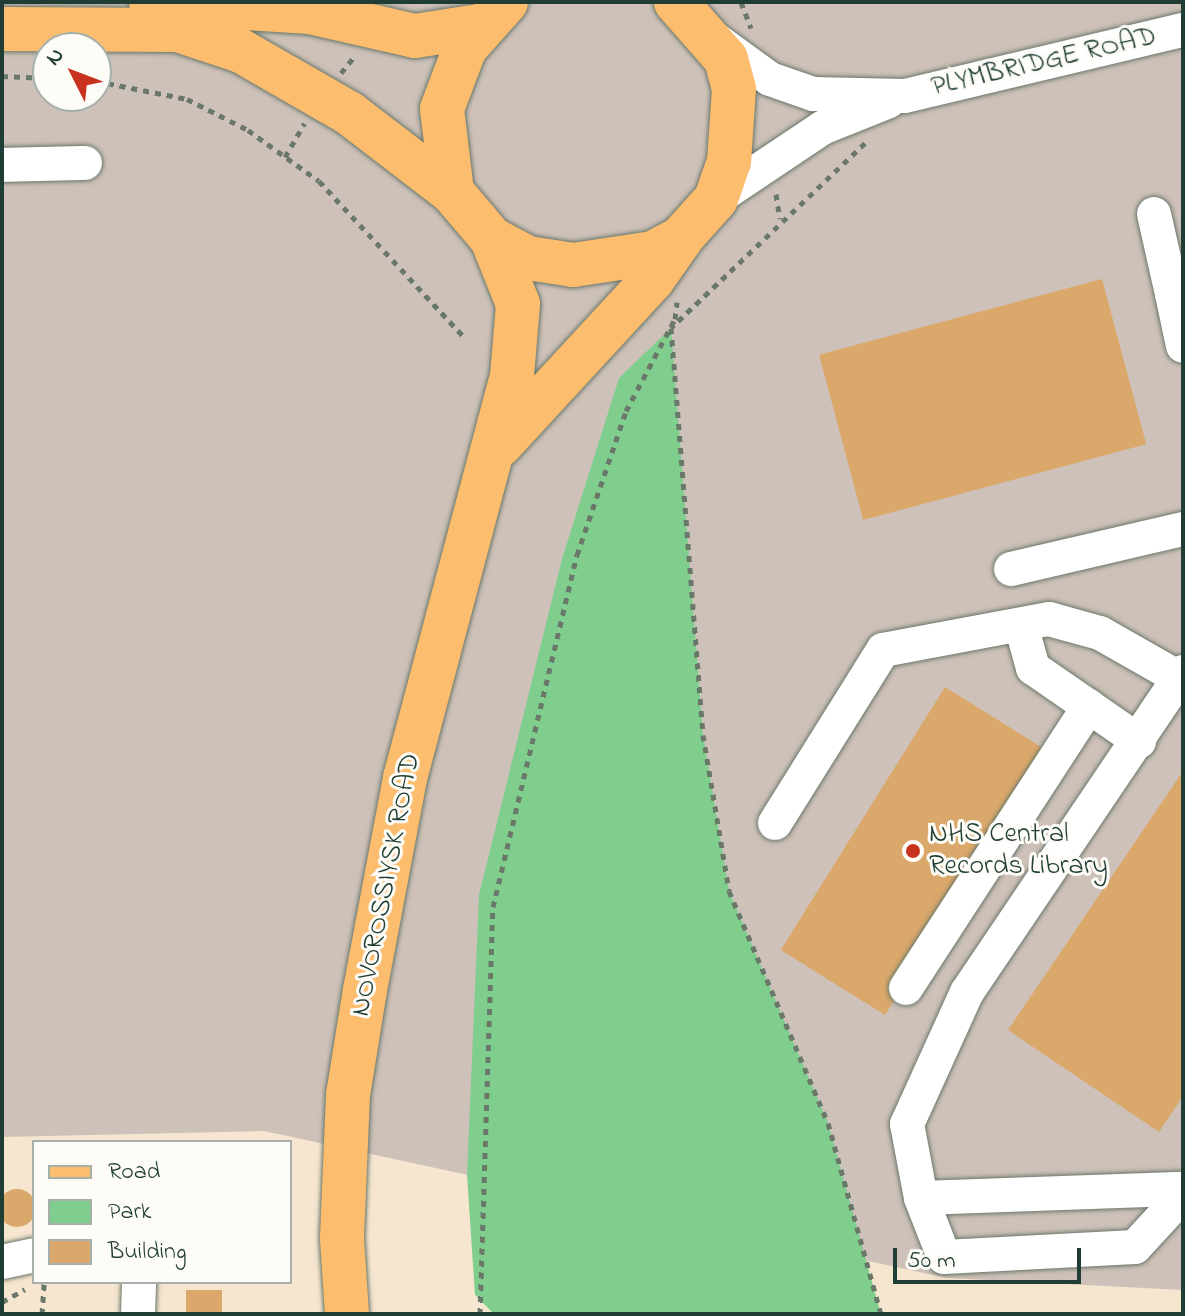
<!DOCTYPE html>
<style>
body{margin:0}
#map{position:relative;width:1185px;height:1316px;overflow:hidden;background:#f6e6cf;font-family:"Indie Flower",sans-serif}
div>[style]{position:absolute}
.industrial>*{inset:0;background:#cec1b9}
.green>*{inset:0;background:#7fce8e}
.building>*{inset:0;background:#dba86b;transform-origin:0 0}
.round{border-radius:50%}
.path>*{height:5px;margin-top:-2.5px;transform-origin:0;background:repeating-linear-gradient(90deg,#6a786a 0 6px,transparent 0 12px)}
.roads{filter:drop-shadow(0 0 2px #6a786a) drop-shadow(0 0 2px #6a786a)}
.minor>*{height:34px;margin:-17px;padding:0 17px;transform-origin:17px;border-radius:17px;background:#fff}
.major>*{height:44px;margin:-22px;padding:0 22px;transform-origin:22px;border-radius:22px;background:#fcbd6f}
.dots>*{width:22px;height:22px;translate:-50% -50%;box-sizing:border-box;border:4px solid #fdfcf7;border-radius:50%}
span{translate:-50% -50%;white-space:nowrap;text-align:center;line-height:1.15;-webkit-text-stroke:6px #fdfcf7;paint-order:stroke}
.street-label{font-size:28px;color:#1f3d34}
.poi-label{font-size:28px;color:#1f3d34}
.left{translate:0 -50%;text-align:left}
.frame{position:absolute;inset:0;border:4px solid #1f3d34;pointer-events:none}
.legend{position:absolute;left:32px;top:1140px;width:260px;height:144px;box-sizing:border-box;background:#fdfcf7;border:2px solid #a4b0a9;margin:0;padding:10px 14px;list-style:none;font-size:24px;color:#1f3d34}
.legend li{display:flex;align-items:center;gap:16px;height:40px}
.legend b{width:40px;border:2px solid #a4b0a9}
.north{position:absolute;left:32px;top:32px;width:80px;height:80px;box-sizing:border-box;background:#fdfcf7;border:2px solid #a4b0a9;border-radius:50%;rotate:312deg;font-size:22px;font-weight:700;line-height:32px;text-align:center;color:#1f3d34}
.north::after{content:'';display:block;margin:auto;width:28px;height:36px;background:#c8321e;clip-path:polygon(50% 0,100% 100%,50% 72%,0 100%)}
.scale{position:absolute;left:893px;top:1248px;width:188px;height:36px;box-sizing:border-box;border:4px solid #1f3d34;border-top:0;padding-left:10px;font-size:24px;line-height:28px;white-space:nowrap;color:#1f3d34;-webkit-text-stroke:6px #fdfcf7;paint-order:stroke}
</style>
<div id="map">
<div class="industrial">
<i style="clip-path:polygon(evenodd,2px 2px,1183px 2px,1183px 1290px,947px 1278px,264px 1131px,2px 1137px,2px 2px,48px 48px,96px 48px,96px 96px,48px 96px,48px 48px)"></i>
</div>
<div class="green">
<i style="clip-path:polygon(671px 328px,703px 734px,729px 891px,828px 1123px,881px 1314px,494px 1314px,475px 1295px,467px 1175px,479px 895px,562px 559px,619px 378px)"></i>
</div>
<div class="building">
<i style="left:1102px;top:279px;width:171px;height:293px;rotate:75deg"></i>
<i style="left:945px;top:687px;width:123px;height:310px;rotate:32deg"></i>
<i style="clip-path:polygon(1183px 771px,1183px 1096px,1159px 1132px,1008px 1030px)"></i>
<i class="round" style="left:-2px;top:1189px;width:38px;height:38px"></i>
<i style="left:222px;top:1290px;width:24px;height:36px;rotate:90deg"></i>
</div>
<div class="path">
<i style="left:741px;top:2px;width:28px;rotate:69deg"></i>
<i style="left:341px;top:73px;width:22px;rotate:-51deg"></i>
<i style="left:2px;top:76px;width:46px;rotate:2.5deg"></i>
<i style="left:96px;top:81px;width:93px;rotate:11.2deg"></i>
<i style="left:187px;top:99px;width:68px;rotate:26.9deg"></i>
<i style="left:248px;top:130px;width:87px;rotate:35.7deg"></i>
<i style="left:319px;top:181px;width:212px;rotate:47.1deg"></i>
<i style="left:865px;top:143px;width:268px;rotate:136.4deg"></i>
<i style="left:671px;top:328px;width:408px;rotate:85.5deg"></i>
<i style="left:703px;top:735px;width:158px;rotate:80.5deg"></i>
<i style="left:729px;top:891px;width:252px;rotate:66.9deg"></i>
<i style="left:828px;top:1123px;width:198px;rotate:74.5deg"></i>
<i style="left:285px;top:157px;width:39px;rotate:-60deg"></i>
<i style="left:776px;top:194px;width:25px;rotate:81deg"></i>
<i style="left:2px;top:1302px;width:26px;rotate:-29deg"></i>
<i style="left:42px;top:1314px;width:32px;rotate:-86deg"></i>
<i style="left:480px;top:1314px;width:407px;rotate:-88.2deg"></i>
<i style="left:493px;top:907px;width:362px;rotate:-76.6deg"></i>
<i style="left:577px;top:555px;width:152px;rotate:-71.2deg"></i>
<i style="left:626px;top:411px;width:104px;rotate:-62deg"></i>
<i style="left:675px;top:319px;width:17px;rotate:-83deg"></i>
</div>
<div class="roads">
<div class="minor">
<i style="left:715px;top:39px;width:68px;rotate:36deg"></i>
<i style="left:770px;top:79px;width:46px;rotate:19.2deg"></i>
<i style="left:813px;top:94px;width:92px;rotate:1.2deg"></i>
<i style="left:905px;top:96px;width:286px;rotate:-13.4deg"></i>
<i style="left:2px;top:165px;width:83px;rotate:-1.4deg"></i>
<i style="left:716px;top:199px;width:128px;rotate:-33.8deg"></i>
<i style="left:822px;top:128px;width:72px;rotate:-21.9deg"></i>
<i style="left:1154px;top:214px;width:82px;rotate:77.3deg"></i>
<i style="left:1172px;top:294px;width:11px;rotate:-15deg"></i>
<i style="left:1172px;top:294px;width:53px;rotate:78.1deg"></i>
<i style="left:1011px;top:569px;width:177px;rotate:-13.1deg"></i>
<i style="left:1021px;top:625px;width:45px;rotate:74.4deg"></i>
<i style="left:1033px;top:668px;width:129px;rotate:34.6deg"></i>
<i style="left:1183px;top:672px;width:386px;rotate:124deg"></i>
<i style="left:967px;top:992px;width:145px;rotate:114.4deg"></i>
<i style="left:907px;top:1124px;width:75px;rotate:79.3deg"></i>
<i style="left:921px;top:1198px;width:63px;rotate:68.7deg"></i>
<i style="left:944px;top:1257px;width:191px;rotate:-3deg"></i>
<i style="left:1135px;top:1247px;width:71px;rotate:-47.3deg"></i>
<i style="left:775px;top:823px;width:204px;rotate:-58deg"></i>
<i style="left:883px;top:650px;width:169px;rotate:-10.6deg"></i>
<i style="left:1049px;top:619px;width:53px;rotate:15.4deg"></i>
<i style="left:1100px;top:633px;width:91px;rotate:29.7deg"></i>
<i style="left:906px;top:988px;width:336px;rotate:-57deg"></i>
<i style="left:921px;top:1198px;width:262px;rotate:-2deg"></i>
<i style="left:2px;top:1262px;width:33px;rotate:-12deg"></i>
<i style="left:138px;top:1314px;width:32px;rotate:-88deg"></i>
</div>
<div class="major">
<i style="left:151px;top:2px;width:159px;rotate:3.6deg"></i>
<i style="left:310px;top:12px;width:108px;rotate:12.9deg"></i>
<i style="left:415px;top:36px;width:65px;rotate:-8.9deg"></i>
<i style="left:506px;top:2px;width:62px;rotate:131.7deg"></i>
<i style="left:465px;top:48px;width:65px;rotate:110.7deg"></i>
<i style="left:442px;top:109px;width:84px;rotate:83.1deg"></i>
<i style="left:452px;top:192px;width:62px;rotate:49.6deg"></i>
<i style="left:492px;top:239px;width:41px;rotate:27.8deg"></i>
<i style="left:528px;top:258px;width:46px;rotate:8.8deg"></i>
<i style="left:573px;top:265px;width:81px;rotate:-8.5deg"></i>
<i style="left:653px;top:253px;width:32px;rotate:-28deg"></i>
<i style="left:681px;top:238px;width:52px;rotate:-48.1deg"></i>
<i style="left:716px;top:199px;width:39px;rotate:-71deg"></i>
<i style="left:729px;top:162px;width:73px;rotate:-86.1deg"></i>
<i style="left:734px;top:89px;width:31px;rotate:-105deg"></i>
<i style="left:726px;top:59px;width:76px;rotate:-131.3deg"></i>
<i style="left:2px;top:29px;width:176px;rotate:0.3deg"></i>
<i style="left:178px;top:30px;width:66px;rotate:18.4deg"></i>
<i style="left:241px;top:51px;width:125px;rotate:29.9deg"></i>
<i style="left:349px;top:113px;width:130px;rotate:37.5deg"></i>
<i style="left:500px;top:445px;width:226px;rotate:-47.3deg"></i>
<i style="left:653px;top:279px;width:49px;rotate:-55deg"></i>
<i style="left:347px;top:1314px;width:76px;rotate:-93.8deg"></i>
<i style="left:342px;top:1238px;width:143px;rotate:-87.6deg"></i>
<i style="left:348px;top:1095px;width:106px;rotate:-80.8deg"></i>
<i style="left:365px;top:990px;width:216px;rotate:-79.3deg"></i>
<i style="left:405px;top:778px;width:416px;rotate:-75.1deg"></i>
<i style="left:512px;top:376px;width:72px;rotate:-85.2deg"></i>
<i style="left:518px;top:304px;width:70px;rotate:-111.8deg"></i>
</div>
</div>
<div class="dots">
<i style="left:913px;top:851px;background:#c8321e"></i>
</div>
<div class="street-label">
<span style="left:1044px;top:63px;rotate:-13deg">PLYMBRIDGE ROAD</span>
<span style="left:387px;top:885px;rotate:-79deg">NOVOROSSIYSK ROAD</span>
</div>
<div class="poi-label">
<span class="left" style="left:929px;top:851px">NHS Central<br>Records Library</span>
</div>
<div class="frame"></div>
<ul class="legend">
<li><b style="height:10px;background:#fcbd6f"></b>Road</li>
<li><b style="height:22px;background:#7fce8e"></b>Park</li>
<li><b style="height:22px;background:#dba86b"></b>Building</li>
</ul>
<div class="north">N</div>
<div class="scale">50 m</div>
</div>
